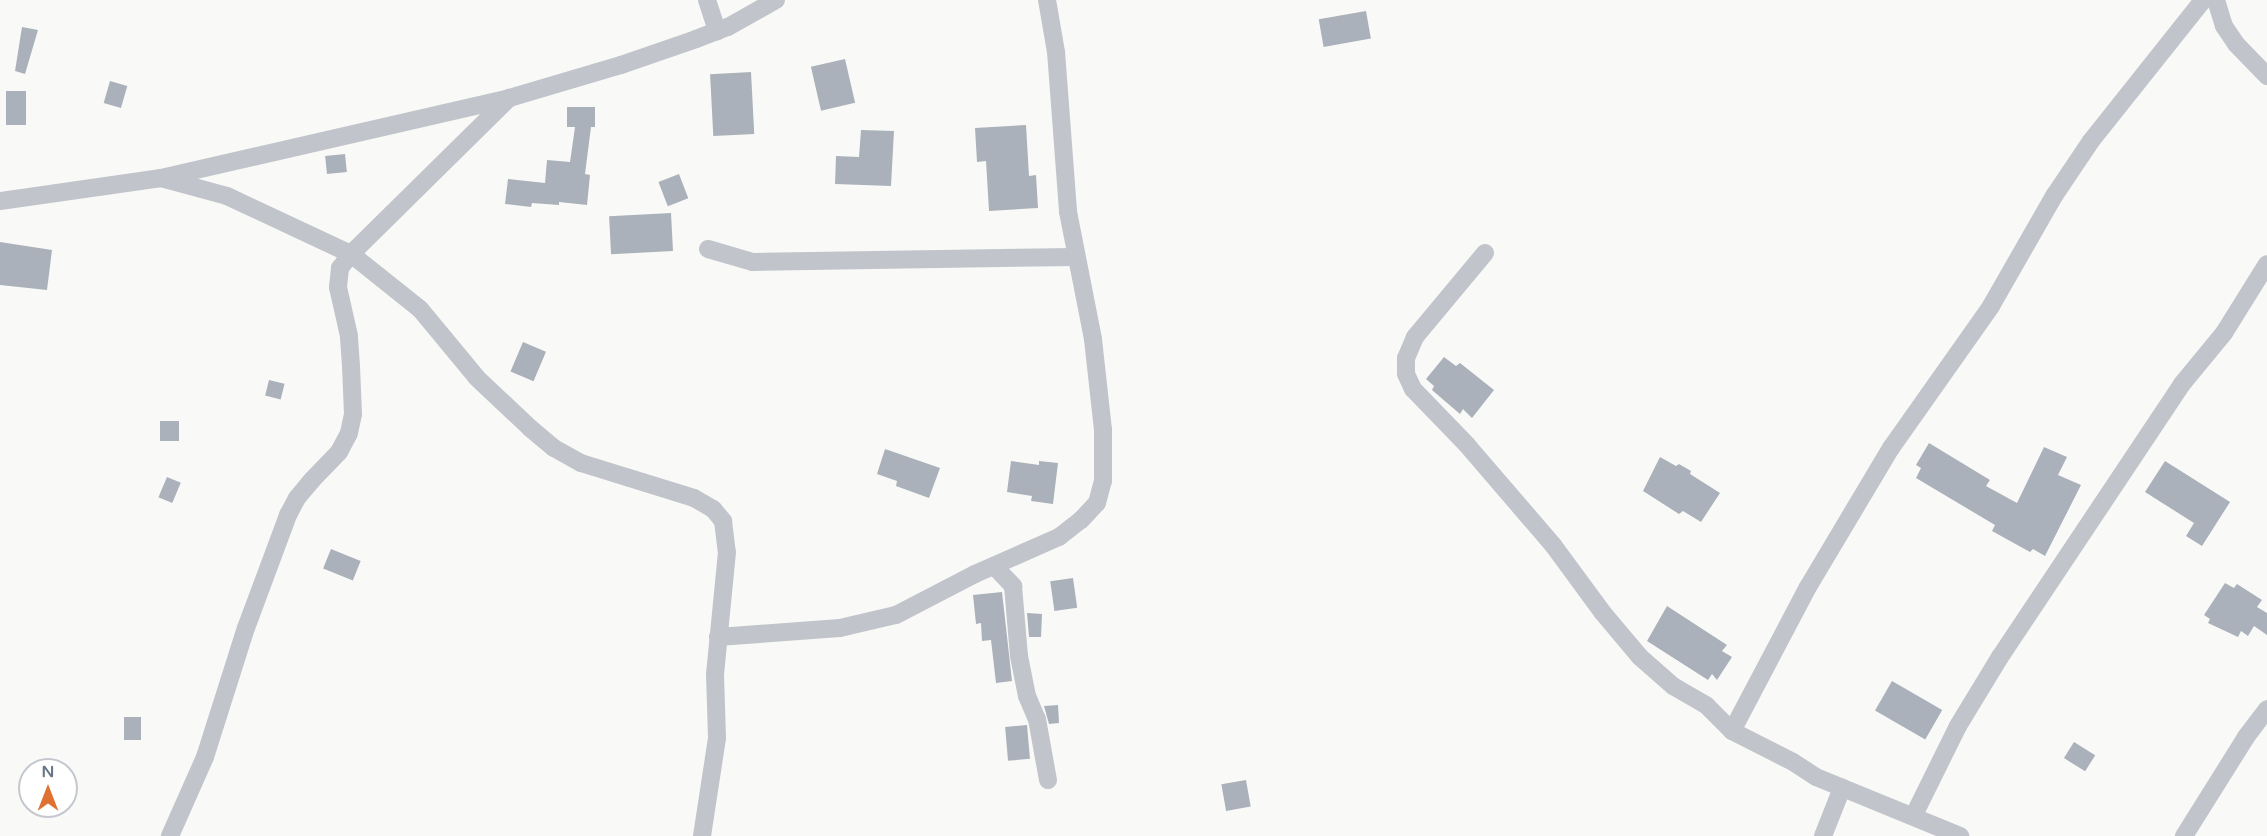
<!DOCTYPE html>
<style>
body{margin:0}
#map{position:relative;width:2267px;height:836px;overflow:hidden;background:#f9faf7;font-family:"Varela Round",sans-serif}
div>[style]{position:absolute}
.building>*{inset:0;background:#abb1ba;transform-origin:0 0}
.street>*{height:18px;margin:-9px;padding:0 9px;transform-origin:9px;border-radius:9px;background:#c1c4ca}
span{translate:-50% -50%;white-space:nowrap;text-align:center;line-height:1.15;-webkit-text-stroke:6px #fff;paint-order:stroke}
.north{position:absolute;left:18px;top:758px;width:60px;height:60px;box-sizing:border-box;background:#fff;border:2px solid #c3c8cf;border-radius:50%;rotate:0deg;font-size:16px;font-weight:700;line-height:24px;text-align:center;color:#697688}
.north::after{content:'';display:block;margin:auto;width:21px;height:27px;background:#df7232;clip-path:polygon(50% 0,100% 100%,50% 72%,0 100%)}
</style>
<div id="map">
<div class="building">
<i style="left:1366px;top:11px;width:28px;height:48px;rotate:80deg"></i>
<i style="clip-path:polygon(22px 27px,38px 30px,25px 74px,15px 71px)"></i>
<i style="left:845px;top:59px;width:45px;height:35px;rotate:77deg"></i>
<i style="left:751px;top:72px;width:62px;height:41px;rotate:87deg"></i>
<i style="left:110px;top:81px;width:18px;height:23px;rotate:16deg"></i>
<i style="left:6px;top:91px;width:20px;height:34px"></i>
<i style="clip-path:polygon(567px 107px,595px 107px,595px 127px,591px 127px,585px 174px,590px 175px,587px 205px,559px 202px,559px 205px,532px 203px,531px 207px,505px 204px,508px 179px,545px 183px,547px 160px,570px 162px,575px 127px,567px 127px)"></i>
<i style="clip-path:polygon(1026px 125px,1029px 176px,1036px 175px,1038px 208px,989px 211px,986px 161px,977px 162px,975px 128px)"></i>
<i style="clip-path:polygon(861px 130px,894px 131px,891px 186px,835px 184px,836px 156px,859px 157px)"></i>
<i style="left:345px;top:154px;width:18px;height:20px;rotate:84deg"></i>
<i style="left:679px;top:174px;width:26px;height:22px;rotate:69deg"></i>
<i style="left:671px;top:213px;width:38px;height:62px;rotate:87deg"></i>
<i style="clip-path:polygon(0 242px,52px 250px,47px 290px,0 285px)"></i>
<i style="left:523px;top:342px;width:25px;height:32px;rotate:23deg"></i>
<i style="clip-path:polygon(1444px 357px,1456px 366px,1460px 363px,1494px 390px,1472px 418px,1463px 409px,1460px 414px,1432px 390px,1434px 386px,1426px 379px)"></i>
<i style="left:269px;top:380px;width:16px;height:16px;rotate:14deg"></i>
<i style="left:160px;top:421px;width:19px;height:20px"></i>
<i style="clip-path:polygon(1929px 443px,1990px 480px,1986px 486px,2017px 503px,2044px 447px,2067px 457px,2058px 475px,2081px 485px,2045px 556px,2033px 549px,2030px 552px,1992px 531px,1995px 525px,1916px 478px,1921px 468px,1916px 465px)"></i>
<i style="clip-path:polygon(885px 449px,940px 468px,929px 498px,896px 486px,897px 481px,877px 474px)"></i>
<i style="clip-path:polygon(1660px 457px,1676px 466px,1679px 464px,1691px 471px,1690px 474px,1720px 493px,1701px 522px,1683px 511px,1679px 514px,1643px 491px)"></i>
<i style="clip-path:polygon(1011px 461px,1039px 465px,1039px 461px,1058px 463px,1053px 504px,1031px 501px,1032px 496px,1007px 492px)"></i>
<i style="clip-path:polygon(2165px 461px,2230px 502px,2202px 546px,2186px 536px,2194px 523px,2145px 492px)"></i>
<i style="left:167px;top:477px;width:15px;height:22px;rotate:23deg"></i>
<i style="left:331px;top:549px;width:32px;height:21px;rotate:22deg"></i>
<i style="left:1073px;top:578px;width:30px;height:23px;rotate:82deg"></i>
<i style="clip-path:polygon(2225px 583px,2234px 588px,2237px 584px,2262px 600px,2257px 607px,2267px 613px,2267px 635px,2254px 626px,2248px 636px,2241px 631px,2238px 637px,2208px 623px,2210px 619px,2204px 615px)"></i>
<i style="clip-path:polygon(1002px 592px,1012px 681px,996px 683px,991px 640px,982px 641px,981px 623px,976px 624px,973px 595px)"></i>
<i style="clip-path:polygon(1667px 606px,1727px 645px,1722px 651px,1732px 657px,1717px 680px,1712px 674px,1708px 680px,1647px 641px)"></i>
<i style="clip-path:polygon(1027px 613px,1042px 614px,1041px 637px,1029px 637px)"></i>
<i style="left:1892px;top:681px;width:58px;height:34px;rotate:30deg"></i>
<i style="clip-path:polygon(1058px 705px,1059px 723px,1049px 724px,1044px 706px)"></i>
<i style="left:124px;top:717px;width:17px;height:23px"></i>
<i style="left:1027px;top:725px;width:34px;height:22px;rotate:85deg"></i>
<i style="left:2074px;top:742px;width:25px;height:19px;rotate:32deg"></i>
<i style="left:1246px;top:780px;width:27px;height:25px;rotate:80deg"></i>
</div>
<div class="street">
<i style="left:707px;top:0;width:33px;rotate:72deg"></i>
<i style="left:2216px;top:0;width:27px;rotate:73deg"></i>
<i style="left:2224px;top:26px;width:22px;rotate:56deg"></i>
<i style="left:2236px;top:44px;width:45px;rotate:45.9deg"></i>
<i style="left:161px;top:178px;width:68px;rotate:15.3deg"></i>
<i style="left:227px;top:196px;width:137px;rotate:25.1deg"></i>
<i style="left:351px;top:254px;width:88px;rotate:38.6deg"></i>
<i style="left:420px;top:309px;width:89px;rotate:50.4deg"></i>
<i style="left:477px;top:378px;width:73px;rotate:43.3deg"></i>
<i style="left:530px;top:428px;width:31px;rotate:40deg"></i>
<i style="left:554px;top:448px;width:31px;rotate:29deg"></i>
<i style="left:581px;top:463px;width:118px;rotate:17.2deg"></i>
<i style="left:694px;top:498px;width:22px;rotate:30deg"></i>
<i style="left:713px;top:509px;width:16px;rotate:50deg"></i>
<i style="left:723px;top:521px;width:31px;rotate:83deg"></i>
<i style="left:727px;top:552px;width:123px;rotate:95.6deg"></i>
<i style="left:715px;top:674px;width:64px;rotate:88.2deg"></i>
<i style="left:717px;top:738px;width:99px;rotate:98.7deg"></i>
<i style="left:0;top:201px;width:163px;rotate:-8.1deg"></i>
<i style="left:161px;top:178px;width:357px;rotate:-12.9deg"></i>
<i style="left:509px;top:98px;width:117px;rotate:-16.4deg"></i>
<i style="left:621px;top:65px;width:79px;rotate:-19.1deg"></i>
<i style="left:696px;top:39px;width:34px;rotate:-21deg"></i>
<i style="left:728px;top:27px;width:55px;rotate:-29.4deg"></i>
<i style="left:708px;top:249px;width:47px;rotate:16.1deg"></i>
<i style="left:753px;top:262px;width:323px;rotate:-0.9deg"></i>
<i style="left:1485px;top:253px;width:109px;rotate:129.8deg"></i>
<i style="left:1415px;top:337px;width:23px;rotate:113deg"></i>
<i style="left:1406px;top:358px;width:16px;rotate:90deg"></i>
<i style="left:1406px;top:374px;width:17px;rotate:65deg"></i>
<i style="left:1413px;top:389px;width:78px;rotate:46deg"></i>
<i style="left:1467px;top:445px;width:132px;rotate:49.3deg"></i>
<i style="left:1553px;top:545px;width:84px;rotate:53.7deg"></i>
<i style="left:1603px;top:613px;width:57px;rotate:49.9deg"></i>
<i style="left:1640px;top:657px;width:44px;rotate:41.3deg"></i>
<i style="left:1673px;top:686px;width:39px;rotate:30deg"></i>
<i style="left:1707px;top:706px;width:35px;rotate:45deg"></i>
<i style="left:1732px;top:731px;width:68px;rotate:26.9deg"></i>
<i style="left:1793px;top:762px;width:27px;rotate:33deg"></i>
<i style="left:1816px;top:777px;width:156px;rotate:22.3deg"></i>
<i style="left:994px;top:566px;width:28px;rotate:46deg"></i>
<i style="left:1013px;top:586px;width:70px;rotate:85.1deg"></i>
<i style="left:1019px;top:656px;width:41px;rotate:78.7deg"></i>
<i style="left:1027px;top:696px;width:25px;rotate:67deg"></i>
<i style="left:1037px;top:719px;width:62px;rotate:79.8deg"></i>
<i style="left:718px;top:637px;width:122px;rotate:-4.2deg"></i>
<i style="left:840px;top:628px;width:57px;rotate:-13.1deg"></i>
<i style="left:896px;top:615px;width:89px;rotate:-27.4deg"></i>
<i style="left:975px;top:574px;width:92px;rotate:-23.8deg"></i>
<i style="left:1059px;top:537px;width:28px;rotate:-38deg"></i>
<i style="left:1081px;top:520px;width:23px;rotate:-47deg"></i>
<i style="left:1097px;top:503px;width:23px;rotate:-75deg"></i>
<i style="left:1103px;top:481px;width:51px;rotate:-90deg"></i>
<i style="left:1103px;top:430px;width:92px;rotate:-96.3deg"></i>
<i style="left:1093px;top:339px;width:130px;rotate:-101.1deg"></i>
<i style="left:1068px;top:211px;width:159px;rotate:-94.3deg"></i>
<i style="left:1056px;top:52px;width:53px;rotate:-99.8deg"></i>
<i style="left:1732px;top:731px;width:163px;rotate:-62.2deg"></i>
<i style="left:1808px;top:587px;width:162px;rotate:-59.2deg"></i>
<i style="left:1891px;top:448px;width:174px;rotate:-54.8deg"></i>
<i style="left:1991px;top:306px;width:127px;rotate:-60.2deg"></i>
<i style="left:2054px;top:196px;width:66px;rotate:-56.1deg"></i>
<i style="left:2091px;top:141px;width:180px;rotate:-51.5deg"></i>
<i style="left:1914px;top:815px;width:99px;rotate:-63.7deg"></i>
<i style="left:1958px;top:726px;width:81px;rotate:-58.7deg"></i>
<i style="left:2000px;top:657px;width:328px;rotate:-56.3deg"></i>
<i style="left:2182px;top:384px;width:66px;rotate:-50.5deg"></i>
<i style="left:2224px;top:333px;width:81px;rotate:-58.1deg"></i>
<i style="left:170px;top:836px;width:86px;rotate:-66.1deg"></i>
<i style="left:205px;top:757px;width:135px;rotate:-72.4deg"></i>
<i style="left:246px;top:628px;width:121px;rotate:-69.6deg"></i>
<i style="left:288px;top:515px;width:19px;rotate:-62deg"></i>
<i style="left:297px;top:498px;width:23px;rotate:-50deg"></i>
<i style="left:312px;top:480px;width:39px;rotate:-46deg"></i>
<i style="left:339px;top:452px;width:21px;rotate:-62deg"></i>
<i style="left:349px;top:433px;width:19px;rotate:-78deg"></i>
<i style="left:353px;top:414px;width:48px;rotate:-92.4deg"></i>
<i style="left:351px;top:366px;width:30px;rotate:-94deg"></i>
<i style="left:349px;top:336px;width:50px;rotate:-102.7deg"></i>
<i style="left:338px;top:287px;width:19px;rotate:-84deg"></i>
<i style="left:340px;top:268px;width:18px;rotate:-52deg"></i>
<i style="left:351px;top:254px;width:222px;rotate:-44.6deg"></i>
<i style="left:1823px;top:836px;width:52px;rotate:-68.4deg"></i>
<i style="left:2184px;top:836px;width:117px;rotate:-57.9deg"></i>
<i style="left:2246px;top:737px;width:35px;rotate:-53deg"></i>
</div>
<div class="north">N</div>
</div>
